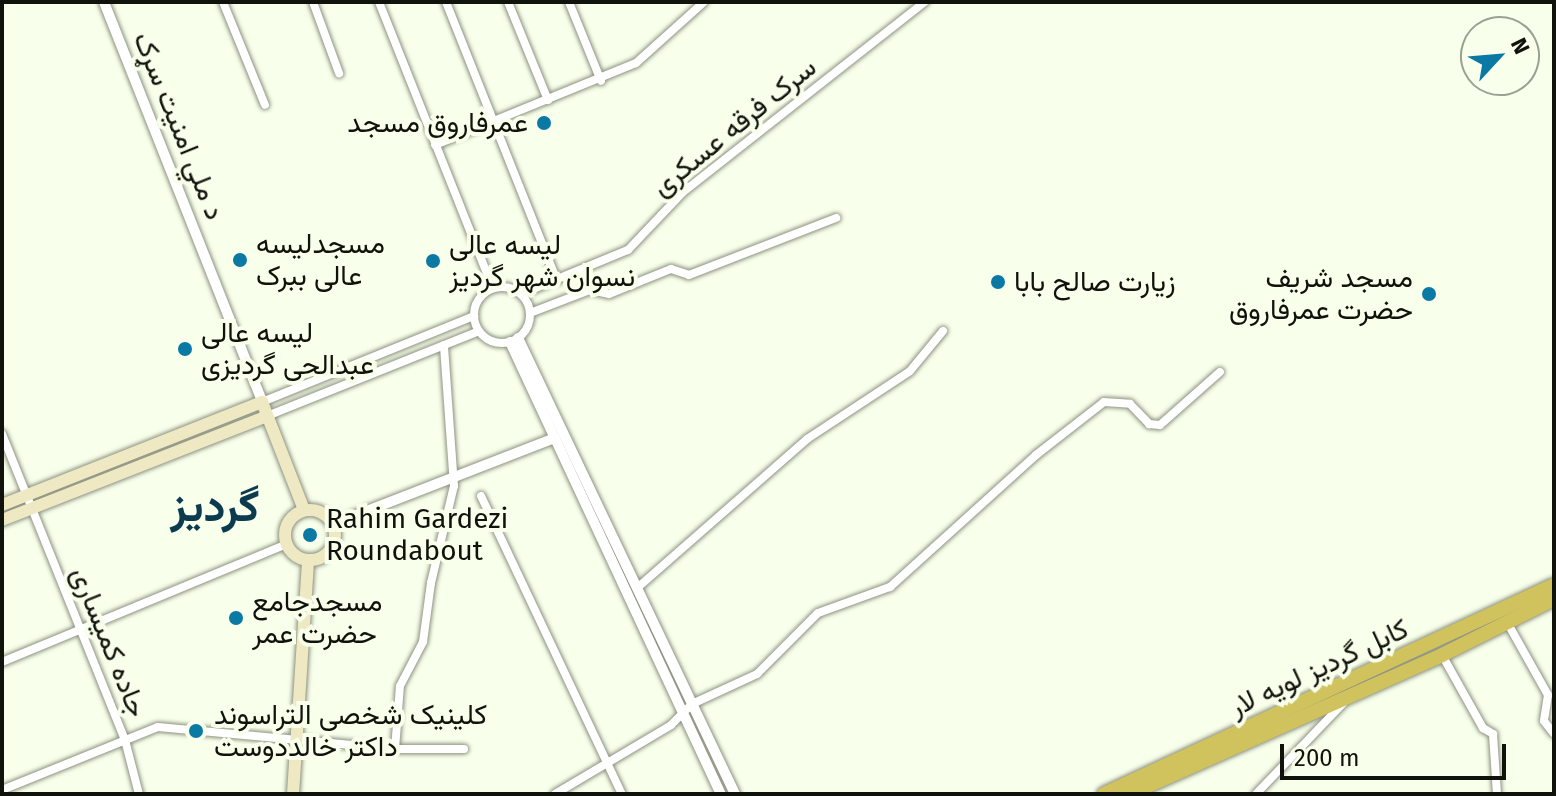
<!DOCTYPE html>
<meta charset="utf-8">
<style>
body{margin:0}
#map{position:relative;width:1556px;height:796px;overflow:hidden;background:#f8ffeb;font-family:"Fira Sans",Vazirmatn,sans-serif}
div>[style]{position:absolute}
.roads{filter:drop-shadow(0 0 2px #8d9381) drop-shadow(0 0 2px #8d9381)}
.minor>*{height:8px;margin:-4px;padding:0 4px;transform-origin:4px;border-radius:4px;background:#fff}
.minor>.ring{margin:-4px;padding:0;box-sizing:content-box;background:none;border:8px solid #fff;border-radius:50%}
.tertiary>*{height:10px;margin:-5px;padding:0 5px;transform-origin:5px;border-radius:5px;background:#fff}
.secondary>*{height:12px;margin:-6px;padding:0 6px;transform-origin:6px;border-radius:6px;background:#eee8c3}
.secondary>.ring{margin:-6px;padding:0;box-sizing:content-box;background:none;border:12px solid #eee8c3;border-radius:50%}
.trunk>*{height:14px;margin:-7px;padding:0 7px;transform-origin:7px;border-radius:7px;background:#d0c35e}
.dots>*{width:22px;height:22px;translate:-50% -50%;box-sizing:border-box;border:4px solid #f8ffeb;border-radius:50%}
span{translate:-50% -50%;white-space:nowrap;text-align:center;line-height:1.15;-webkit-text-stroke:8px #f8ffeb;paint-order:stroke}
.poi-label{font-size:28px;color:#10130c}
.right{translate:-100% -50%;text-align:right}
.left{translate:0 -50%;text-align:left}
.street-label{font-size:28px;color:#10130c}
.town-label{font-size:44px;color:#0c3b4f;font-weight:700}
.frame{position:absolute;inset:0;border:4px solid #10130c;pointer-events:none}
.north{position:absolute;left:1460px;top:16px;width:80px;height:80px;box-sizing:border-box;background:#f8ffeb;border:2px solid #9ba192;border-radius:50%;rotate:64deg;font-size:22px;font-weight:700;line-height:32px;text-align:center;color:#10130c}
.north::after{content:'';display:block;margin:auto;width:28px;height:36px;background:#0a79a3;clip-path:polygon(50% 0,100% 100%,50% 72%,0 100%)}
.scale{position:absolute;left:1280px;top:744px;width:226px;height:36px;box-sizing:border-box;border:4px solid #10130c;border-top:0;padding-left:10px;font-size:24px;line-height:28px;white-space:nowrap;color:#10130c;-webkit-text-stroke:6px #f8ffeb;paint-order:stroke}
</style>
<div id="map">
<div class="roads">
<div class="minor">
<i style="left:223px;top:2px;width:111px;rotate:67.8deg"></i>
<i style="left:313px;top:2px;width:76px;rotate:69.9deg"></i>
<i style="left:379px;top:2px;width:308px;rotate:68.3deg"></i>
<i style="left:446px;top:2px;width:300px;rotate:68.3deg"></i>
<i style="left:508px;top:2px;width:106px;rotate:67.8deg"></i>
<i style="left:569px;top:2px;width:85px;rotate:67.9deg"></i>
<i style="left:435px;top:145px;width:217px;rotate:-22.2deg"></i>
<i style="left:636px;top:63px;width:91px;rotate:-41.9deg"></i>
<i class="ring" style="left:474px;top:287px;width:48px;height:48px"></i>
<i style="left:590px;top:290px;width:19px;rotate:12deg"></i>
<i style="left:609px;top:294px;width:67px;rotate:-22deg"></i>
<i style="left:671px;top:269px;width:19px;rotate:18deg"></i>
<i style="left:689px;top:275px;width:158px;rotate:-21.2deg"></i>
<i style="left:521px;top:294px;width:116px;rotate:-22.4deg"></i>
<i style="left:628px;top:250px;width:79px;rotate:-46.5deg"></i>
<i style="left:682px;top:193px;width:309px;rotate:-38.2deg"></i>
<i style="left:530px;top:313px;width:64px;rotate:-21deg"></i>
<i style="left:590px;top:290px;width:20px;rotate:-114deg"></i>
<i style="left:262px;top:402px;width:229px;rotate:-22.1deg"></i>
<i style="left:267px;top:416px;width:228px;rotate:-21.8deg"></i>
<i style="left:2px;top:434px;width:330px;rotate:68.1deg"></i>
<i style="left:125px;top:740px;width:56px;rotate:75.5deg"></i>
<i style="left:481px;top:496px;width:330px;rotate:64.7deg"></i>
<i style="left:637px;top:588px;width:226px;rotate:-41.2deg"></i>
<i style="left:807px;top:439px;width:123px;rotate:-33.4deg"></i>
<i style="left:910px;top:371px;width:52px;rotate:-50.5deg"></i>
<i style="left:1507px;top:622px;width:84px;rotate:60.7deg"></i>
<i style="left:1548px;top:695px;width:26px;rotate:99deg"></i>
<i style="left:1544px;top:721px;width:16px;rotate:52deg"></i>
<i style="left:1442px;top:655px;width:84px;rotate:60.7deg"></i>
<i style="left:1483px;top:728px;width:12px;rotate:31deg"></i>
<i style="left:1493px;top:734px;width:60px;rotate:86.2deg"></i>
<i style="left:2px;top:662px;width:308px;rotate:-22.5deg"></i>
<i style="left:395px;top:749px;width:63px;rotate:-85.5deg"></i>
<i style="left:400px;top:686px;width:50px;rotate:-62.4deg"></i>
<i style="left:423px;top:642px;width:60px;rotate:-82.3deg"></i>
<i style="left:431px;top:583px;width:100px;rotate:-76.7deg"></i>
<i style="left:454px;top:486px;width:141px;rotate:-94.1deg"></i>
<i style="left:2px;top:790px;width:168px;rotate:-22deg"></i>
<i style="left:158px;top:727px;width:238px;rotate:5.3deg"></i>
<i style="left:395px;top:749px;width:69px"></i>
<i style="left:555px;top:794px;width:135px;rotate:-30.7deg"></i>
<i style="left:671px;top:725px;width:30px;rotate:-45deg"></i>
<i style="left:692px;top:704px;width:72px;rotate:-24.8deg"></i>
<i style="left:757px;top:674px;width:86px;rotate:-45deg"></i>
<i style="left:818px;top:613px;width:77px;rotate:-19.9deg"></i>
<i style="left:890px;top:587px;width:197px;rotate:-42.1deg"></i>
<i style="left:1036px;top:455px;width:86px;rotate:-37.9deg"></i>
<i style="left:1104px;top:402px;width:26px;rotate:4deg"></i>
<i style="left:1130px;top:404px;width:28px;rotate:46deg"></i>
<i style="left:1149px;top:424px;width:11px;rotate:5deg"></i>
<i style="left:1160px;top:425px;width:80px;rotate:-41.5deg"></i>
<i style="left:1256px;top:794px;width:130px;rotate:-46.2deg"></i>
</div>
<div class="tertiary">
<i style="left:104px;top:2px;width:430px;rotate:68.4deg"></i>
<i style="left:518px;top:338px;width:505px;rotate:64.55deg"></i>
<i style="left:510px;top:342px;width:499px;rotate:65deg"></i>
<i style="left:333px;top:524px;width:238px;rotate:-21.2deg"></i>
</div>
<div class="secondary">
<i style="left:2px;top:505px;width:280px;rotate:-21.6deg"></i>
<i style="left:262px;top:402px;width:116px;rotate:68.7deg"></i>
<i class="ring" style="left:285px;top:510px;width:38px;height:38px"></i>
<i style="left:2px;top:520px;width:285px;rotate:-21.4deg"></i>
<i style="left:293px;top:794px;width:234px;rotate:-86.3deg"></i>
</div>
<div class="trunk">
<i style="left:1104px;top:794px;width:496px;rotate:-24.9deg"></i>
<i style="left:1129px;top:794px;width:342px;rotate:-23.9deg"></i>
<i style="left:1442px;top:655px;width:125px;rotate:-26.6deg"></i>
</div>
</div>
<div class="dots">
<i style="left:544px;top:123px;background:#0a79a3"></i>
<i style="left:240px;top:260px;background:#0a79a3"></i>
<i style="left:433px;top:261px;background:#0a79a3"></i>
<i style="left:998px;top:282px;background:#0a79a3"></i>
<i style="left:1429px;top:294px;background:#0a79a3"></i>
<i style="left:185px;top:349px;background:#0a79a3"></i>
<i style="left:310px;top:535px;background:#0a79a3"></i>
<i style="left:236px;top:618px;background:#0a79a3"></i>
<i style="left:196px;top:731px;background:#0a79a3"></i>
</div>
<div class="poi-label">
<span class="right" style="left:528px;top:123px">عمرفاروق مسجد</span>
<span class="left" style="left:256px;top:260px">مسجدلیسه<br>عالی ببرک</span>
<span class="left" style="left:449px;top:261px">لیسه عالی<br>نسوان شهر گردیز</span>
<span class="right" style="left:1413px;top:294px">مسجد شریف<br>حضرت عمرفاروق</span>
<span class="left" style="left:1014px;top:282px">زیارت صالح بابا</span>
<span class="left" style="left:201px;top:349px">لیسه عالی<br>عبدالحی گردیزی</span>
<span class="left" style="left:326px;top:535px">Rahim Gardezi<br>Roundabout</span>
<span class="left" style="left:252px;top:618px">مسجدجامع<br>حضرت عمر</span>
<span class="left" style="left:214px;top:731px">کلینیک شخصی التراسوند<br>داکتر خالددوست</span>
</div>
<div class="street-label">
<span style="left:179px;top:126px;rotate:68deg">د ملي امنیت سړک</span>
<span style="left:734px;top:127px;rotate:-39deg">سرک فرقه عسکری</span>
<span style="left:109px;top:642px;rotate:68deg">جاده کمیساری</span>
<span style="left:1319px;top:668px;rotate:-25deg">کابل گردیز لویه لار</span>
</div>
<div class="town-label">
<span style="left:215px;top:507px">گردیز</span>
</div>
<div class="frame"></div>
<div class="north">N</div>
<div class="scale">200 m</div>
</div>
